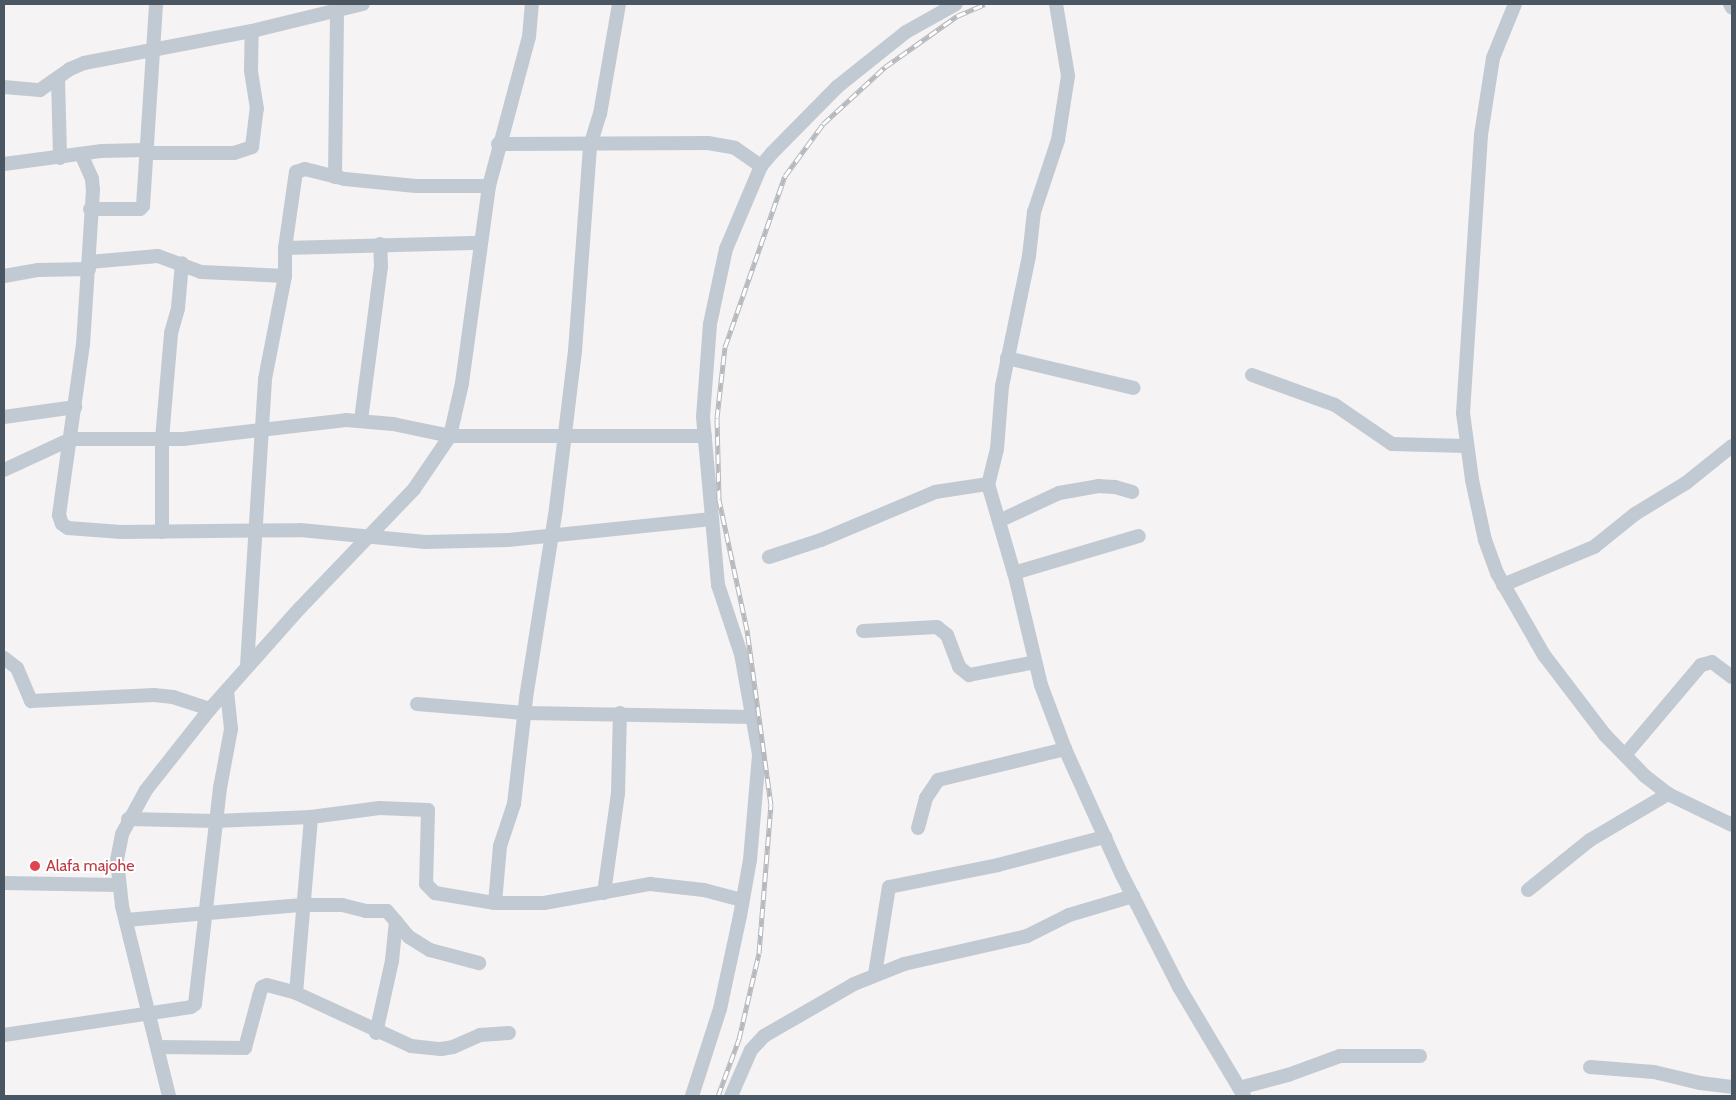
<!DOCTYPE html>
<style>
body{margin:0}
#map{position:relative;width:1736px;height:1100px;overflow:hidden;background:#f5f3f3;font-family:Cabin,sans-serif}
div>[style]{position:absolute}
.minor>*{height:14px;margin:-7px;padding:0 7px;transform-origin:7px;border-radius:7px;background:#c1cad2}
.rail>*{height:5px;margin-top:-2.5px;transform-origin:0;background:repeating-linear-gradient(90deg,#fff 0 9px,#b5b8bd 0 18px);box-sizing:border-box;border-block:1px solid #b5b8bd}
.dots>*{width:14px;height:14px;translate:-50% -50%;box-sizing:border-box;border:2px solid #fff;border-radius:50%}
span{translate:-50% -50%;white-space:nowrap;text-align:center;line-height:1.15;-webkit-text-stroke:4px #fff;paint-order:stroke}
.health-label{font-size:16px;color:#be3a42}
.left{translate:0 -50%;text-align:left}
.frame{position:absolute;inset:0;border:5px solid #4a5661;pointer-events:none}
</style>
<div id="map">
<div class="minor">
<i style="left:1056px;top:4px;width:73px;rotate:80.5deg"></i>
<i style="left:1068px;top:76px;width:65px;rotate:98.9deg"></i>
<i style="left:1058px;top:140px;width:76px;rotate:108.4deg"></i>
<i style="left:1034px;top:212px;width:44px;rotate:96.5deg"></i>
<i style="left:1029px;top:256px;width:133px;rotate:101.7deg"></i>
<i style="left:1002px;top:386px;width:63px;rotate:94.5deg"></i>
<i style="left:997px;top:449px;width:36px;rotate:104deg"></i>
<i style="left:988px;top:484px;width:100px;rotate:73.7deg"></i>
<i style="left:1016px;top:580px;width:108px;rotate:76.6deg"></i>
<i style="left:1041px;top:685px;width:68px;rotate:69.4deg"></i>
<i style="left:1065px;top:749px;width:138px;rotate:65.7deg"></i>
<i style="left:1122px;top:875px;width:126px;rotate:63deg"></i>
<i style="left:1179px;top:987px;width:127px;rotate:59.2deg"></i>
<i style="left:1515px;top:4px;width:58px;rotate:112.2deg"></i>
<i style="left:1493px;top:58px;width:78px;rotate:98.9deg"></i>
<i style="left:1481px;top:135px;width:279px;rotate:93.7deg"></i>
<i style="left:1463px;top:413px;width:68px;rotate:82.3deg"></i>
<i style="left:1472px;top:480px;width:61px;rotate:77.8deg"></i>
<i style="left:1485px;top:540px;width:35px;rotate:70deg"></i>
<i style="left:1497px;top:573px;width:95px;rotate:60.2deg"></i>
<i style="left:1544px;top:655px;width:101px;rotate:52.7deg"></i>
<i style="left:1605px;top:735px;width:57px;rotate:45.7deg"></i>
<i style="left:1645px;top:776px;width:29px;rotate:38deg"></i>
<i style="left:1668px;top:794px;width:71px;rotate:25.8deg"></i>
<i style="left:1730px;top:4px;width:4px;rotate:63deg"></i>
<i style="left:58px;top:79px;width:79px;rotate:88.5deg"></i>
<i style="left:4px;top:87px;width:36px;rotate:5deg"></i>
<i style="left:40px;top:90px;width:37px;rotate:-35deg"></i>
<i style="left:70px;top:69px;width:15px;rotate:-23deg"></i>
<i style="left:84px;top:63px;width:171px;rotate:-10.8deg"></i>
<i style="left:252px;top:31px;width:114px;rotate:-13.7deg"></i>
<i style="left:498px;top:144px;width:210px;rotate:-0.3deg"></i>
<i style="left:708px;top:143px;width:27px;rotate:10deg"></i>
<i style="left:735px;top:148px;width:32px;rotate:35deg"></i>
<i style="left:145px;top:153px;width:89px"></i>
<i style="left:234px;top:153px;width:19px;rotate:-18deg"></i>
<i style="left:252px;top:147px;width:38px;rotate:-83deg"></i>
<i style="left:257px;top:109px;width:39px;rotate:-99deg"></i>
<i style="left:251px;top:70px;width:39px;rotate:-89deg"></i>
<i style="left:81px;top:154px;width:27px;rotate:66deg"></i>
<i style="left:92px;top:179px;width:11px;rotate:85deg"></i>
<i style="left:93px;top:190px;width:154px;rotate:93.7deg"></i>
<i style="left:83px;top:344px;width:173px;rotate:98deg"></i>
<i style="left:59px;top:515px;width:9px;rotate:72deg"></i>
<i style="left:62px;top:524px;width:7px;rotate:34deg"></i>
<i style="left:68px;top:528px;width:53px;rotate:4.3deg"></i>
<i style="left:121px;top:532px;width:179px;rotate:-0.6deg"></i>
<i style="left:300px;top:530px;width:126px;rotate:5.5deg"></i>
<i style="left:425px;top:542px;width:83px;rotate:-1.4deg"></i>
<i style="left:508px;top:540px;width:205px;rotate:-5.9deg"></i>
<i style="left:4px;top:164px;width:99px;rotate:-7.6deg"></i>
<i style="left:102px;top:151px;width:43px;rotate:-1.3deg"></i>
<i style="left:335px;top:177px;width:167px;rotate:-89.3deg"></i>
<i style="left:90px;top:209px;width:50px"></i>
<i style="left:140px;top:209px;width:4px;rotate:-45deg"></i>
<i style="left:143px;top:206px;width:202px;rotate:-86.3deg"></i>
<i style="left:285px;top:248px;width:196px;rotate:-1.5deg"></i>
<i style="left:89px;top:262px;width:69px;rotate:-5deg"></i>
<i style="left:158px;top:256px;width:46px;rotate:20.4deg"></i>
<i style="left:201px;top:272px;width:84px;rotate:2.7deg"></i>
<i style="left:4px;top:276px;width:35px;rotate:-10deg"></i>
<i style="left:38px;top:270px;width:51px;rotate:-1.1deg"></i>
<i style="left:1007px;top:358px;width:130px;rotate:13.3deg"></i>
<i style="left:1252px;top:375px;width:88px;rotate:19.9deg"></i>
<i style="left:1335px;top:405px;width:69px;rotate:34.4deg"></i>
<i style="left:1392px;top:444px;width:74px;rotate:1.5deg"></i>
<i style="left:4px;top:417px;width:72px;rotate:-8deg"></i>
<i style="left:361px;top:420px;width:154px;rotate:-82.6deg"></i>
<i style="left:381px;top:267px;width:23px;rotate:-92deg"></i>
<i style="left:4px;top:470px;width:74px;rotate:-24.8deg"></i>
<i style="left:71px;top:439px;width:112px"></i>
<i style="left:183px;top:439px;width:164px;rotate:-6.6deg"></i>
<i style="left:346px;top:420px;width:47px;rotate:4.9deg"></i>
<i style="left:393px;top:424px;width:58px;rotate:11.9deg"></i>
<i style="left:450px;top:436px;width:255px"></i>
<i style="left:999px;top:521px;width:66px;rotate:-25deg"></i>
<i style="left:1059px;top:493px;width:40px;rotate:-10deg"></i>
<i style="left:1098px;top:486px;width:17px;rotate:3deg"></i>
<i style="left:1115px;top:487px;width:18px;rotate:16deg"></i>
<i style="left:162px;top:532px;width:93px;rotate:-90deg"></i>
<i style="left:162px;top:439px;width:106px;rotate:-85.1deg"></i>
<i style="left:171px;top:333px;width:26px;rotate:-74deg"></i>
<i style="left:178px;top:308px;width:45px;rotate:-84.9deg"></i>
<i style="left:769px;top:557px;width:55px;rotate:-18.1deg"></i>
<i style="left:821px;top:540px;width:124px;rotate:-22.8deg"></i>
<i style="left:935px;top:492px;width:54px;rotate:-8.6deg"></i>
<i style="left:1014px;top:573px;width:130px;rotate:-16.5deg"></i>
<i style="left:1503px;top:585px;width:99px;rotate:-22.7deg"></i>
<i style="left:1594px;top:547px;width:53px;rotate:-38.8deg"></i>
<i style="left:1635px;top:514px;width:60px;rotate:-31.3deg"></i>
<i style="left:1686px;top:483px;width:59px;rotate:-38.8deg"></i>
<i style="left:863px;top:631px;width:74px;rotate:-3.1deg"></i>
<i style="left:937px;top:627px;width:13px;rotate:39deg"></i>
<i style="left:947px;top:635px;width:34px;rotate:69deg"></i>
<i style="left:959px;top:667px;width:13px;rotate:39deg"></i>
<i style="left:969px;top:675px;width:67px;rotate:-11.1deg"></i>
<i style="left:4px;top:658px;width:16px;rotate:38deg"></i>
<i style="left:17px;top:668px;width:36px;rotate:67deg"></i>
<i style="left:31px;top:701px;width:123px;rotate:-2.8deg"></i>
<i style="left:154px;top:695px;width:19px;rotate:6deg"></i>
<i style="left:173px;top:697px;width:39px;rotate:18deg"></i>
<i style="left:247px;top:666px;width:288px;rotate:-86.4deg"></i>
<i style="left:265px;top:379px;width:105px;rotate:-79deg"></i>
<i style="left:285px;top:276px;width:28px;rotate:-90deg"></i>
<i style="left:285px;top:248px;width:77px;rotate:-81.8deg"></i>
<i style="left:296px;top:172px;width:9px;rotate:-18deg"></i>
<i style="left:305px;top:169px;width:41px;rotate:14deg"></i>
<i style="left:345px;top:179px;width:71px;rotate:5.6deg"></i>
<i style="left:416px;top:186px;width:73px"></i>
<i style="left:417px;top:704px;width:107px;rotate:4.8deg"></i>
<i style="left:524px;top:713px;width:229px;rotate:1deg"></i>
<i style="left:1625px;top:755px;width:118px;rotate:-49.8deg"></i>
<i style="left:1701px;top:665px;width:11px;rotate:-15deg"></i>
<i style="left:1712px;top:662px;width:25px;rotate:37deg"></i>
<i style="left:128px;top:819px;width:88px;rotate:1.3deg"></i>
<i style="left:216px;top:821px;width:95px;rotate:-2.4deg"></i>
<i style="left:311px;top:817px;width:69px;rotate:-7.5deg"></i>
<i style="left:379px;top:808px;width:49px;rotate:2.3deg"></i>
<i style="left:428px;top:810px;width:74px;rotate:91.5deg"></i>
<i style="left:426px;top:884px;width:13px;rotate:45deg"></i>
<i style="left:435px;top:893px;width:61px;rotate:9.5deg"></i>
<i style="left:495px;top:903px;width:49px"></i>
<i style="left:544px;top:903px;width:108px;rotate:-10.2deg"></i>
<i style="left:650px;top:884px;width:54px;rotate:6.3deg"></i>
<i style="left:704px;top:890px;width:39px;rotate:15deg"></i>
<i style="left:918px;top:828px;width:31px;rotate:-75deg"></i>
<i style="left:926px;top:798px;width:22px;rotate:-56deg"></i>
<i style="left:938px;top:780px;width:131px;rotate:-13.7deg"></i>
<i style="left:4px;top:883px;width:114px;rotate:1deg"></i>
<i style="left:1528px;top:890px;width:80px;rotate:-38.9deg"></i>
<i style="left:1590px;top:840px;width:91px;rotate:-30.5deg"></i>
<i style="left:604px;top:893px;width:101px;rotate:-82deg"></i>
<i style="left:618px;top:793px;width:80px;rotate:-88.6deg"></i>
<i style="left:495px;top:903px;width:57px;rotate:-85deg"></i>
<i style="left:500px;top:846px;width:44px;rotate:-71.6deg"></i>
<i style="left:514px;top:804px;width:107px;rotate:-83.5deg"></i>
<i style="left:526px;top:698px;width:192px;rotate:-81deg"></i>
<i style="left:556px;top:508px;width:158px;rotate:-83.1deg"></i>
<i style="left:575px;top:351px;width:206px;rotate:-85.8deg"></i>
<i style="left:590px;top:146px;width:34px;rotate:-73deg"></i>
<i style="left:600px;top:114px;width:112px;rotate:-80.2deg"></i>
<i style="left:126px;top:920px;width:177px;rotate:-4.9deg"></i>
<i style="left:302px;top:905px;width:40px"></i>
<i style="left:342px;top:905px;width:25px;rotate:14deg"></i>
<i style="left:366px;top:911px;width:21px"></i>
<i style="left:387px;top:911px;width:34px;rotate:50deg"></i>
<i style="left:409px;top:937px;width:25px;rotate:32deg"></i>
<i style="left:430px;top:950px;width:51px;rotate:14.9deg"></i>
<i style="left:875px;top:974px;width:88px;rotate:-80.9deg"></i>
<i style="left:889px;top:887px;width:111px;rotate:-11.4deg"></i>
<i style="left:998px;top:865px;width:111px;rotate:-14.7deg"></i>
<i style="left:296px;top:993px;width:177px;rotate:-85.1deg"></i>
<i style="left:376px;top:1033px;width:74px;rotate:-77.5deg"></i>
<i style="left:392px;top:961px;width:40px;rotate:-84.3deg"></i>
<i style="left:4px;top:1035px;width:189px;rotate:-8.5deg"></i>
<i style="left:191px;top:1007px;width:5px;rotate:-37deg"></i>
<i style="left:195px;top:1004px;width:217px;rotate:-83.4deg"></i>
<i style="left:220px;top:788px;width:60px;rotate:-79.4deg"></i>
<i style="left:231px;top:729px;width:39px;rotate:-96deg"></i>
<i style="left:158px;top:1047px;width:87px;rotate:0.7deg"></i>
<i style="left:245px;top:1048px;width:54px;rotate:-74.9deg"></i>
<i style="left:259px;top:996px;width:9px;rotate:-72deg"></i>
<i style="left:262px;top:987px;width:5px;rotate:-22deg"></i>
<i style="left:267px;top:985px;width:30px;rotate:15deg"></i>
<i style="left:296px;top:993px;width:127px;rotate:24.7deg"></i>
<i style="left:411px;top:1046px;width:30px;rotate:6deg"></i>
<i style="left:441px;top:1049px;width:12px;rotate:-9deg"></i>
<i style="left:453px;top:1047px;width:30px;rotate:-24deg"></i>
<i style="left:480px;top:1035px;width:29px;rotate:-4deg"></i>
<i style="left:1590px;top:1067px;width:64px;rotate:4.5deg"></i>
<i style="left:1654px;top:1072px;width:47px;rotate:13.4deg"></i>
<i style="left:1700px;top:1083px;width:32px;rotate:7deg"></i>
<i style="left:1239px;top:1088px;width:51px;rotate:-14.9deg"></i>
<i style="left:1288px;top:1075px;width:55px;rotate:-20.1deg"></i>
<i style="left:1340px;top:1056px;width:80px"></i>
<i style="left:169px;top:1096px;width:196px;rotate:-103.9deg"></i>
<i style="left:122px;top:906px;width:46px;rotate:-96.2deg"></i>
<i style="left:117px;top:860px;width:26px;rotate:-79deg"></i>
<i style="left:122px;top:834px;width:50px;rotate:-61.4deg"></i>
<i style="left:146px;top:790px;width:103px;rotate:-51.7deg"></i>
<i style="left:210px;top:709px;width:135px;rotate:-48.3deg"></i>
<i style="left:300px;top:608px;width:165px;rotate:-46.2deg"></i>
<i style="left:414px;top:489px;width:64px;rotate:-55.8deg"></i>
<i style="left:450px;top:436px;width:54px;rotate:-77.2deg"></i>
<i style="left:462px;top:383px;width:199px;rotate:-82.2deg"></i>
<i style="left:489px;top:186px;width:154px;rotate:-75deg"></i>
<i style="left:529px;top:37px;width:33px;rotate:-85deg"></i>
<i style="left:692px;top:1096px;width:91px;rotate:-72.2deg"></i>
<i style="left:720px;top:1009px;width:95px;rotate:-77.9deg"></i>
<i style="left:740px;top:916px;width:57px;rotate:-79.9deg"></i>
<i style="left:750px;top:860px;width:106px;rotate:-85.1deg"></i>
<i style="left:759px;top:754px;width:102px;rotate:-100.2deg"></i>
<i style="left:741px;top:654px;width:73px;rotate:-108.4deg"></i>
<i style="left:718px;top:585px;width:169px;rotate:-95.1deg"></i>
<i style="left:703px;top:417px;width:93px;rotate:-85.7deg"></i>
<i style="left:710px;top:324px;width:77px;rotate:-78deg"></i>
<i style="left:726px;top:249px;width:90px;rotate:-67.1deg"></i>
<i style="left:761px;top:166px;width:17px;rotate:-50deg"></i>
<i style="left:772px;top:153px;width:93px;rotate:-45.4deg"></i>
<i style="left:837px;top:87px;width:88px;rotate:-38.6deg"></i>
<i style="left:906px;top:32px;width:57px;rotate:-29.2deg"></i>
<i style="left:731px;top:1096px;width:50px;rotate:-66.5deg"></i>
<i style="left:751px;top:1050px;width:19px;rotate:-47deg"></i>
<i style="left:764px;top:1036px;width:104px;rotate:-30deg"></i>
<i style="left:854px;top:984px;width:54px;rotate:-21.8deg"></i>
<i style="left:904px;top:964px;width:126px;rotate:-12.8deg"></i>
<i style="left:1027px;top:936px;width:47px;rotate:-26.6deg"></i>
<i style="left:1069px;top:915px;width:67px;rotate:-16.5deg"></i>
</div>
<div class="rail">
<i style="left:718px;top:1096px;width:61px;rotate:-69.8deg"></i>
<i style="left:739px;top:1039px;width:88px;rotate:-76.9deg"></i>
<i style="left:759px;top:953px;width:148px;rotate:-85.4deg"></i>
<i style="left:771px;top:805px;width:177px;rotate:-97.8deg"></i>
<i style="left:747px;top:630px;width:134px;rotate:-102.1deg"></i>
<i style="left:719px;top:499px;width:81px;rotate:-91.4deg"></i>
<i style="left:717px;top:418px;width:71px;rotate:-83.6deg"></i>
<i style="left:725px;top:347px;width:181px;rotate:-70.7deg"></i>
<i style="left:785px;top:176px;width:64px;rotate:-53.8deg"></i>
<i style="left:823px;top:124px;width:84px;rotate:-42.6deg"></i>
<i style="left:885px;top:67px;width:88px;rotate:-35.3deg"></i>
<i style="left:957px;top:16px;width:30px;rotate:-23deg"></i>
</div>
<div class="dots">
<i style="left:35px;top:866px;background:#e0444e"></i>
</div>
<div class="health-label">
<span class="left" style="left:46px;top:866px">Alafa majohe</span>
</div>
<div class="frame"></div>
</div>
